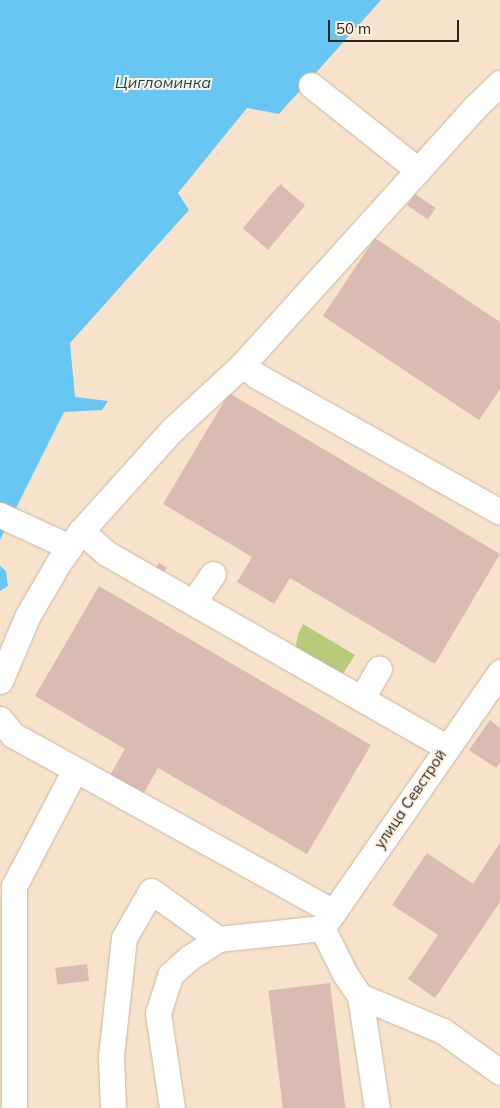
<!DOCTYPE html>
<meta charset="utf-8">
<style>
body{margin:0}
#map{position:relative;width:500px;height:1108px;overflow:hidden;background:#f7e3cc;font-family:Mulish,sans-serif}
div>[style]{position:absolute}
.green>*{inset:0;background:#b7cb7a}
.water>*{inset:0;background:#67c7f2}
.building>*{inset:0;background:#dabbb2;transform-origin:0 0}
.roads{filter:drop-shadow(0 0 1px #cab7a1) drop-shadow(0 0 1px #cab7a1)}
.minor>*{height:25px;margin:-12.5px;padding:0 12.5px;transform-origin:12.5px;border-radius:12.5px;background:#fff}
span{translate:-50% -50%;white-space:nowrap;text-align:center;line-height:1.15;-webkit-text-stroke:4px #fef2e4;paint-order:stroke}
.street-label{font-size:15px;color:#2c251d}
.water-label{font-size:16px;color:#1c4658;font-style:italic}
.scale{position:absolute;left:328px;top:20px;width:131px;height:22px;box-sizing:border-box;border:2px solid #2c251d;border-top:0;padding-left:6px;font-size:15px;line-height:18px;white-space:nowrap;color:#2c251d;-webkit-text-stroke:4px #fef2e4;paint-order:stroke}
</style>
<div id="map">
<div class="green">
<i style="clip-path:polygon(303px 624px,355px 655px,342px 675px,295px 651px,298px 634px)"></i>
</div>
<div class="water">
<i style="clip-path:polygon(0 0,381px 0,279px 114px,247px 108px,178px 193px,189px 210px,70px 343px,75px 397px,108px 401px,102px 410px,64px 412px,0 540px)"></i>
<i style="clip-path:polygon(0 566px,6px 571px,8px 586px,0 591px)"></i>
</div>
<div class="building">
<i style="left:280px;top:184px;width:33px;height:58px;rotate:40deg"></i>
<i style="left:415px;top:194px;width:25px;height:14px;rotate:34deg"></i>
<i style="clip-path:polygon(375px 238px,500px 322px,500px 389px,479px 420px,323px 316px)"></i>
<i style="clip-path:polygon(229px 393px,500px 554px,435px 664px,290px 578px,274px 604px,237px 582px,252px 557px,163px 504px)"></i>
<i style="left:159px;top:563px;width:9px;height:10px;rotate:32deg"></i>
<i style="clip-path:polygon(99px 586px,371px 745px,307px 854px,158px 768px,143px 794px,110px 775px,125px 749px,35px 696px)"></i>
<i style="clip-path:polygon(490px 720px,500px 728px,500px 763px,496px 768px,469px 750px)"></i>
<i style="clip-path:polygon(500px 843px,500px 902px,435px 998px,408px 979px,438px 935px,392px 905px,427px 853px,473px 884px)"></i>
<i style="left:87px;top:964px;width:17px;height:32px;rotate:83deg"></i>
<i style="left:330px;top:983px;width:126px;height:62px;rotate:83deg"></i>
</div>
<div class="roads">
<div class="minor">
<i style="left:311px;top:85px;width:137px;rotate:38.5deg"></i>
<i style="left:242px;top:365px;width:19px;rotate:36deg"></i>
<i style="left:257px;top:376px;width:278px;rotate:29.2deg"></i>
<i style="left:0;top:515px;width:77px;rotate:24.6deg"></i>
<i style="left:81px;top:531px;width:33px;rotate:41deg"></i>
<i style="left:106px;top:553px;width:391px;rotate:29.7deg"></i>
<i style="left:194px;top:601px;width:33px;rotate:-55deg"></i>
<i style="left:0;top:681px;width:72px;rotate:-67deg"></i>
<i style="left:28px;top:615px;width:61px;rotate:-59.7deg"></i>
<i style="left:59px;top:562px;width:38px;rotate:-55deg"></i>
<i style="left:81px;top:531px;width:137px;rotate:-48deg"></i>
<i style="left:173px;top:429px;width:94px;rotate:-42.8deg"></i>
<i style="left:242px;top:365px;width:346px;rotate:-47.9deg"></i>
<i style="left:474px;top:108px;width:36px;rotate:-44deg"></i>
<i style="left:362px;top:698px;width:34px;rotate:-60deg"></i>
<i style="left:0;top:719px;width:21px;rotate:51deg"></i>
<i style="left:13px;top:735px;width:366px;rotate:28.9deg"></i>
<i style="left:325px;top:924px;width:307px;rotate:-55.2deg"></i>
<i style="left:360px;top:996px;width:90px;rotate:22.9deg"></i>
<i style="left:443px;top:1031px;width:70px;rotate:35.7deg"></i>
<i style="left:14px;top:1108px;width:222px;rotate:-90deg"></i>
<i style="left:14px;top:886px;width:131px;rotate:-62.3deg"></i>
<i style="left:113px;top:1108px;width:52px;rotate:-92.2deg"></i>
<i style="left:111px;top:1056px;width:119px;rotate:-83.7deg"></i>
<i style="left:124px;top:938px;width:54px;rotate:-60.1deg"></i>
<i style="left:151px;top:891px;width:82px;rotate:35.6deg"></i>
<i style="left:172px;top:1108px;width:96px;rotate:-98.4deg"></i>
<i style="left:158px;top:1013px;width:40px;rotate:-72deg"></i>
<i style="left:170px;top:975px;width:25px;rotate:-42deg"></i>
<i style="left:189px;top:958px;width:35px;rotate:-33deg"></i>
<i style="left:218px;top:939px;width:105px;rotate:-6deg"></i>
<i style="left:322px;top:928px;width:51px;rotate:63.4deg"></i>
<i style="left:345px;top:974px;width:27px;rotate:56deg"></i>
<i style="left:360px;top:996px;width:113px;rotate:81.4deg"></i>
</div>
</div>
<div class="street-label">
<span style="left:410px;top:799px;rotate:-56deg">улица Севстрой</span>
</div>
<div class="water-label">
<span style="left:163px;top:82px">Цигломинка</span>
</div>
<div class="scale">50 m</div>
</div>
